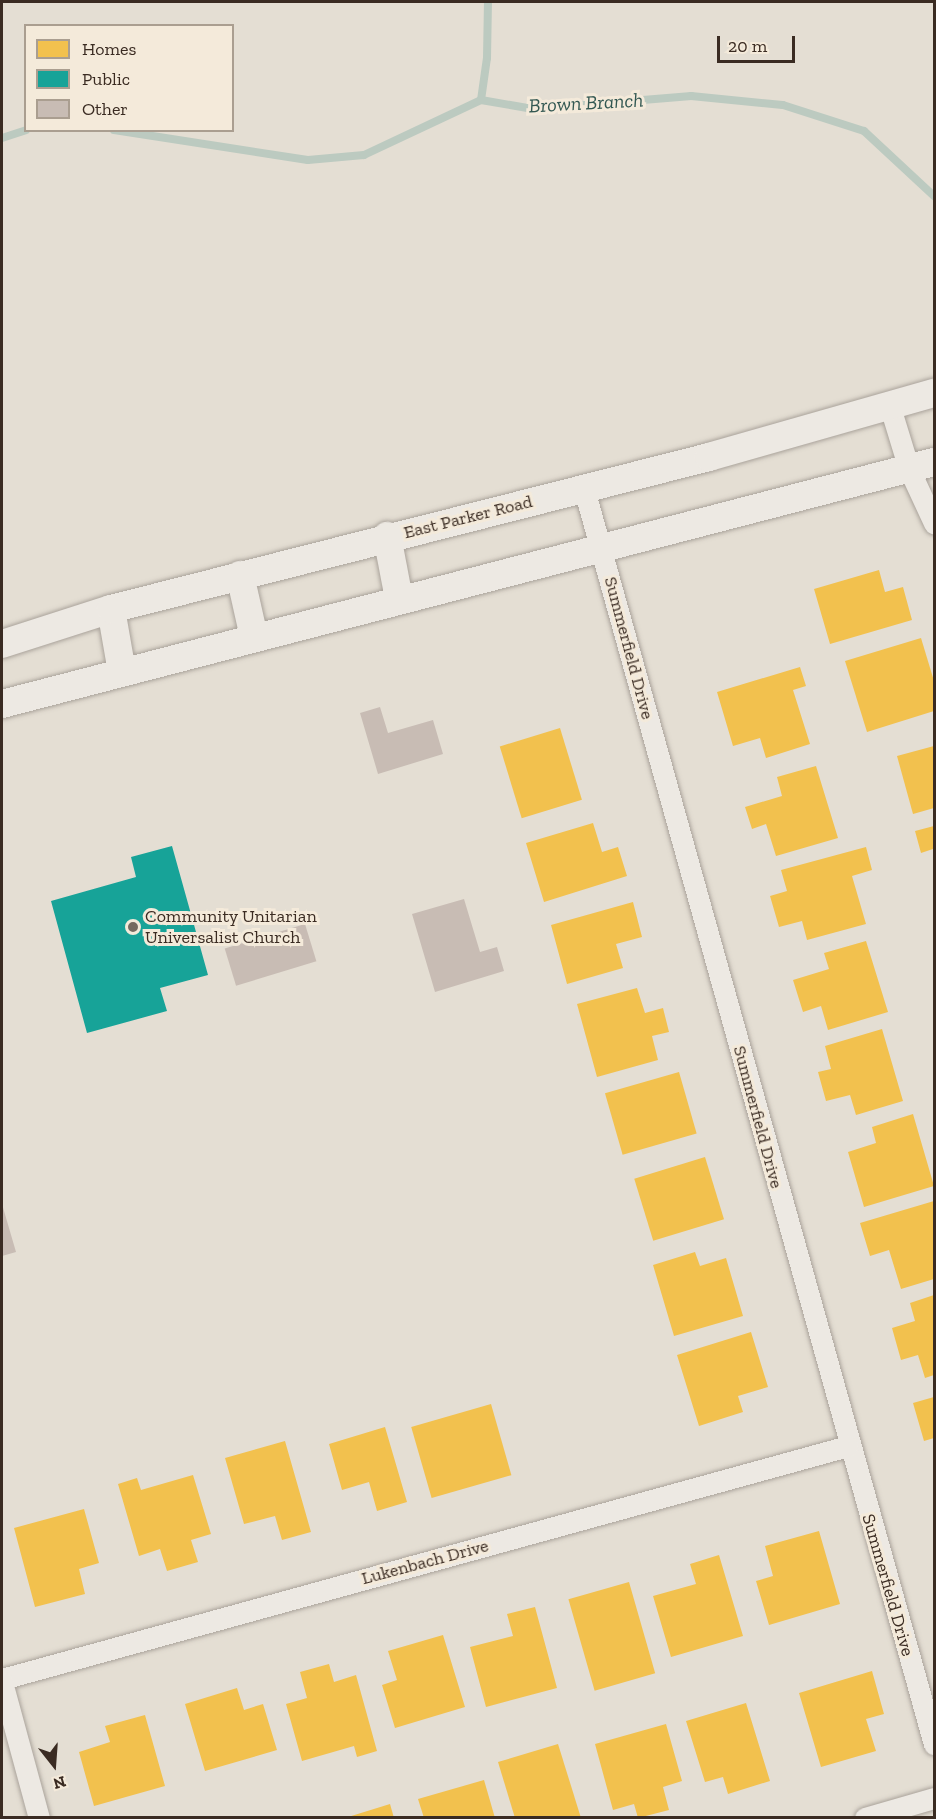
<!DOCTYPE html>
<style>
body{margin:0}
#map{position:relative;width:936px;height:1819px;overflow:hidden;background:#e4ded3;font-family:"Zilla Slab",serif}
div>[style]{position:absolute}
.homes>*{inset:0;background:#f2c14e;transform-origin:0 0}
.public>*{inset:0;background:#17a398}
.stream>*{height:8px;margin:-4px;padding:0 4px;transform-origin:4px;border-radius:4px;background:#bccac0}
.building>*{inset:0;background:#c8bcb4;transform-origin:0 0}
.roads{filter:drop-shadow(0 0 2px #aaa39b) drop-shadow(0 0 2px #aaa39b)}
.street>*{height:21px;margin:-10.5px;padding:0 10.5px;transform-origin:10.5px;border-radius:10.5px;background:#ede9e3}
.secondary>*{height:28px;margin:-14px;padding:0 14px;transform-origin:14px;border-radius:14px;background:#ede9e3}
.dots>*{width:16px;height:16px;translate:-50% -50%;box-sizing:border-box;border:3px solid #f4eada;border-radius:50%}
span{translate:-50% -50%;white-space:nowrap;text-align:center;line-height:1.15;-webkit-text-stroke:6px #f4eada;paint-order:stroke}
.street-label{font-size:18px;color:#3a2b22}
.poi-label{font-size:18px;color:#3a2b22}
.left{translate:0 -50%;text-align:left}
.water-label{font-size:20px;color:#335852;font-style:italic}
.frame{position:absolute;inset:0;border:3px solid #3a2b22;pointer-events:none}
.legend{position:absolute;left:24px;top:24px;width:210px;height:108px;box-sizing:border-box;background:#f4eada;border:2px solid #aa9e90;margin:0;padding:8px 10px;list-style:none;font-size:18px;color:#3a2b22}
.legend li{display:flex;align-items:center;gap:12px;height:30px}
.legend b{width:30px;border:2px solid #aa9e90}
.north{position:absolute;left:24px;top:1735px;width:60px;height:60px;-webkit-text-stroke:4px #f4eada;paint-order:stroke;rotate:163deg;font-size:16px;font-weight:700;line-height:24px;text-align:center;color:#3a2b22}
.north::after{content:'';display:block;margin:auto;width:21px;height:27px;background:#3a2b22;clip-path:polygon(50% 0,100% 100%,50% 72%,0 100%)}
.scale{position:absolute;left:717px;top:36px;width:78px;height:27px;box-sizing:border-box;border:3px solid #3a2b22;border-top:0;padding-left:8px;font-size:18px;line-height:21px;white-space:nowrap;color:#3a2b22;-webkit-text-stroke:4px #f4eada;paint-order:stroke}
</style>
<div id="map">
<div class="homes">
<i style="clip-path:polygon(879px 570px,885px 592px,903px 587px,912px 620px,830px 644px,814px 589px)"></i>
<i style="clip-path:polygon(921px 638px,934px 681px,934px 711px,867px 732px,845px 661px)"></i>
<i style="clip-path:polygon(800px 667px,806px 686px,793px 690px,810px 744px,766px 758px,760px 738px,733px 746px,717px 692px)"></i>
<i style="left:560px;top:728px;width:75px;height:63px;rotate:73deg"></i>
<i style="clip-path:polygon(934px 746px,934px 808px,913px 814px,897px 756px)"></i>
<i style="clip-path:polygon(816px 766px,838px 838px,776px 856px,766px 824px,752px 829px,745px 807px,782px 796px,777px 777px)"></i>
<i style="clip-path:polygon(593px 823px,602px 852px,618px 847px,627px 876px,544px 902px,526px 843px)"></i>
<i style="clip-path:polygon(934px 826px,934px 853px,933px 849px,921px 853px,915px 831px)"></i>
<i style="clip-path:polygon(866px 847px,872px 870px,852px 876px,866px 924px,807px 940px,802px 921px,779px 927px,770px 896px,787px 891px,781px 870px)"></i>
<i style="clip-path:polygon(633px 902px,642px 937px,616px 944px,623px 968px,567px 984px,551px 925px)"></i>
<i style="clip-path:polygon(866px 941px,888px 1012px,828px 1030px,821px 1006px,803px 1012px,793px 980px,829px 969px,824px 953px)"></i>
<i style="clip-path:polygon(637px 988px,645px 1013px,663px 1008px,669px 1032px,652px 1036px,658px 1060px,597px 1077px,577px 1004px)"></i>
<i style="clip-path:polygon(882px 1029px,903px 1101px,856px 1115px,850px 1095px,826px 1101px,818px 1072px,831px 1069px,825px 1046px)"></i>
<i style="left:679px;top:1072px;width:64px;height:77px;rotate:74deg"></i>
<i style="clip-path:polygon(913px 1114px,934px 1186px,864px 1207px,848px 1152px,876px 1143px,872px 1127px)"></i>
<i style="left:705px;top:1157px;width:65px;height:74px;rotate:73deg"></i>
<i style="clip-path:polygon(934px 1201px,934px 1279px,901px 1289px,889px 1250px,870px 1256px,860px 1223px)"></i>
<i style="clip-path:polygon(695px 1252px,700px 1266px,726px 1258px,743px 1316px,674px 1336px,653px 1265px)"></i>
<i style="clip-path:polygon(934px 1295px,934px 1375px,925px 1378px,918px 1355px,901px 1360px,892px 1328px,915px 1321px,910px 1303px)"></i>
<i style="clip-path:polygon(751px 1332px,768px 1387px,738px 1396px,743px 1412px,699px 1426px,677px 1355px)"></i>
<i style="clip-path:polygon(934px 1397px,934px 1438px,924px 1441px,913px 1403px)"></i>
<i style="left:491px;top:1404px;width:74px;height:83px;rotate:74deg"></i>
<i style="clip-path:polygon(385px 1427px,407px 1502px,377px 1511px,369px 1482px,342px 1490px,329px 1444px)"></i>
<i style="clip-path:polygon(285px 1441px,311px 1532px,282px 1540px,275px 1516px,244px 1524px,225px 1458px)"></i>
<i style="clip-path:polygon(193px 1475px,211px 1534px,191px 1540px,198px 1562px,167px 1571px,160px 1549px,139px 1556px,118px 1484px,137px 1478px,141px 1490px)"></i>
<i style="clip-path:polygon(84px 1509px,99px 1563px,79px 1569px,85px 1594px,35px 1607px,14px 1528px)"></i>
<i style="clip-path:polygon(819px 1531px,840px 1604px,769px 1625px,756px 1581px,773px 1576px,765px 1546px)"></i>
<i style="clip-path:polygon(719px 1555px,743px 1636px,671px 1657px,653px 1596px,696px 1584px,690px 1564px)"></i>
<i style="left:629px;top:1582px;width:95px;height:63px;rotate:74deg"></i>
<i style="clip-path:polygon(535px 1607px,557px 1688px,486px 1707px,470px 1647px,513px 1636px,507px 1614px)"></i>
<i style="clip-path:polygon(443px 1635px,465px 1707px,395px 1728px,382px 1685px,397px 1680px,388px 1651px)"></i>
<i style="clip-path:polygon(329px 1664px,334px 1682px,356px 1675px,377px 1751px,357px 1757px,354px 1746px,302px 1761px,286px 1704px,307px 1698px,300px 1672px)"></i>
<i style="clip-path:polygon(872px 1671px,884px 1714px,866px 1719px,876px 1751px,821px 1767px,799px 1693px)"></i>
<i style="clip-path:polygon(237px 1688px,244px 1710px,263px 1704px,277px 1750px,205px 1771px,185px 1704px)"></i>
<i style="clip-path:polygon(746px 1703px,770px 1781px,728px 1794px,723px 1777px,705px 1782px,686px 1721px)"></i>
<i style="clip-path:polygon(145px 1715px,165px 1786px,94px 1806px,79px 1752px,110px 1742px,105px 1726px)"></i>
<i style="clip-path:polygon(666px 1724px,682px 1781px,663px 1787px,669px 1810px,638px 1818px,634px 1804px,613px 1810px,595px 1744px)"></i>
<i style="clip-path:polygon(558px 1744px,581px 1818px,515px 1818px,498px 1762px)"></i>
<i style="clip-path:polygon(484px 1780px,495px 1818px,424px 1818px,418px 1799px)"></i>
<i style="clip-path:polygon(390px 1804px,394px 1818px,348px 1818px,348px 1817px)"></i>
</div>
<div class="public">
<i style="clip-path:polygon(172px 846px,208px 975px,160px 988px,167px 1011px,87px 1033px,51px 901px,136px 877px,131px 857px)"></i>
</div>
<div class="stream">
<i style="left:481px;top:100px;width:42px;rotate:-81.9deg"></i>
<i style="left:487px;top:58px;width:56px;rotate:-89deg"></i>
<i style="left:114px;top:130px;width:196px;rotate:8.8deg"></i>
<i style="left:308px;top:160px;width:56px;rotate:-5.1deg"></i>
<i style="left:364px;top:155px;width:129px;rotate:-25.2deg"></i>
<i style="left:481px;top:100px;width:53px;rotate:9.8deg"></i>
<i style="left:533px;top:109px;width:159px;rotate:-4.7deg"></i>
<i style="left:691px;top:96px;width:92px;rotate:5.6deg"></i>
<i style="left:783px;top:105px;width:85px;rotate:17.8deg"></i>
<i style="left:864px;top:131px;width:96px;rotate:42.9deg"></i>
<i style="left:2px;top:138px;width:25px;rotate:-18deg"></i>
</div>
<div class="building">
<i style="clip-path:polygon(380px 707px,388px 733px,433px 720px,443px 754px,378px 774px,360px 713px)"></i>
<i style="clip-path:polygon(464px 899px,480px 952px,497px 947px,504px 971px,435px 992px,412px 914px)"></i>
<i style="left:305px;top:924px;width:39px;height:84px;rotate:73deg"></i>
<i style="clip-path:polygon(2px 1204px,16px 1252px,2px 1256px)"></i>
</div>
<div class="roads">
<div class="street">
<i style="left:890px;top:407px;width:65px;rotate:73deg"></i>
<i style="left:909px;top:469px;width:60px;rotate:65.2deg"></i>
<i style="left:584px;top:489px;width:1303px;rotate:74.42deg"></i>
<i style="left:2px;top:1679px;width:877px;rotate:-15.4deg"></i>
<i style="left:2px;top:1682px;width:141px;rotate:74.8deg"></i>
<i style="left:865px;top:1818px;width:72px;rotate:-16.2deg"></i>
</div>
<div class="secondary">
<i style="left:387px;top:536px;width:64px;rotate:79.2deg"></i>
<i style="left:240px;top:575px;width:64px;rotate:77.3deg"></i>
<i style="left:111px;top:609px;width:64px;rotate:80.1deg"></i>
<i style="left:2px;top:644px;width:114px;rotate:-17.8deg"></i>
<i style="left:111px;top:609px;width:617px;rotate:-14.26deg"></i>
<i style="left:709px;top:457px;width:234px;rotate:-15.9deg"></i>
<i style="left:2px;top:704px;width:963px;rotate:-14.56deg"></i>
</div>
</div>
<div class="dots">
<i style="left:133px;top:927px;background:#766a60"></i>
</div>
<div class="street-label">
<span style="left:468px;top:517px;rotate:-14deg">East Parker Road</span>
<span style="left:629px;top:648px;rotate:75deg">Summerfield Drive</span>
<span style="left:758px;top:1117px;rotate:75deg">Summerfield Drive</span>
<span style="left:425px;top:1562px;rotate:-15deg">Lukenbach Drive</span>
<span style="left:888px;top:1585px;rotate:74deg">Summerfield Drive</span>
</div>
<div class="poi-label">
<span class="left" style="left:145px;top:927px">Community Unitarian<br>Universalist Church</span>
</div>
<div class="water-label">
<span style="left:586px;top:103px;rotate:-3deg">Brown Branch</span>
</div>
<div class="frame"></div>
<ul class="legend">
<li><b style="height:16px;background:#f2c14e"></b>Homes</li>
<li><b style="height:16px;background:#17a398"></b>Public</li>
<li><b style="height:16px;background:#c8bcb4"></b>Other</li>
</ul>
<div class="north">N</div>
<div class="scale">20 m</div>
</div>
